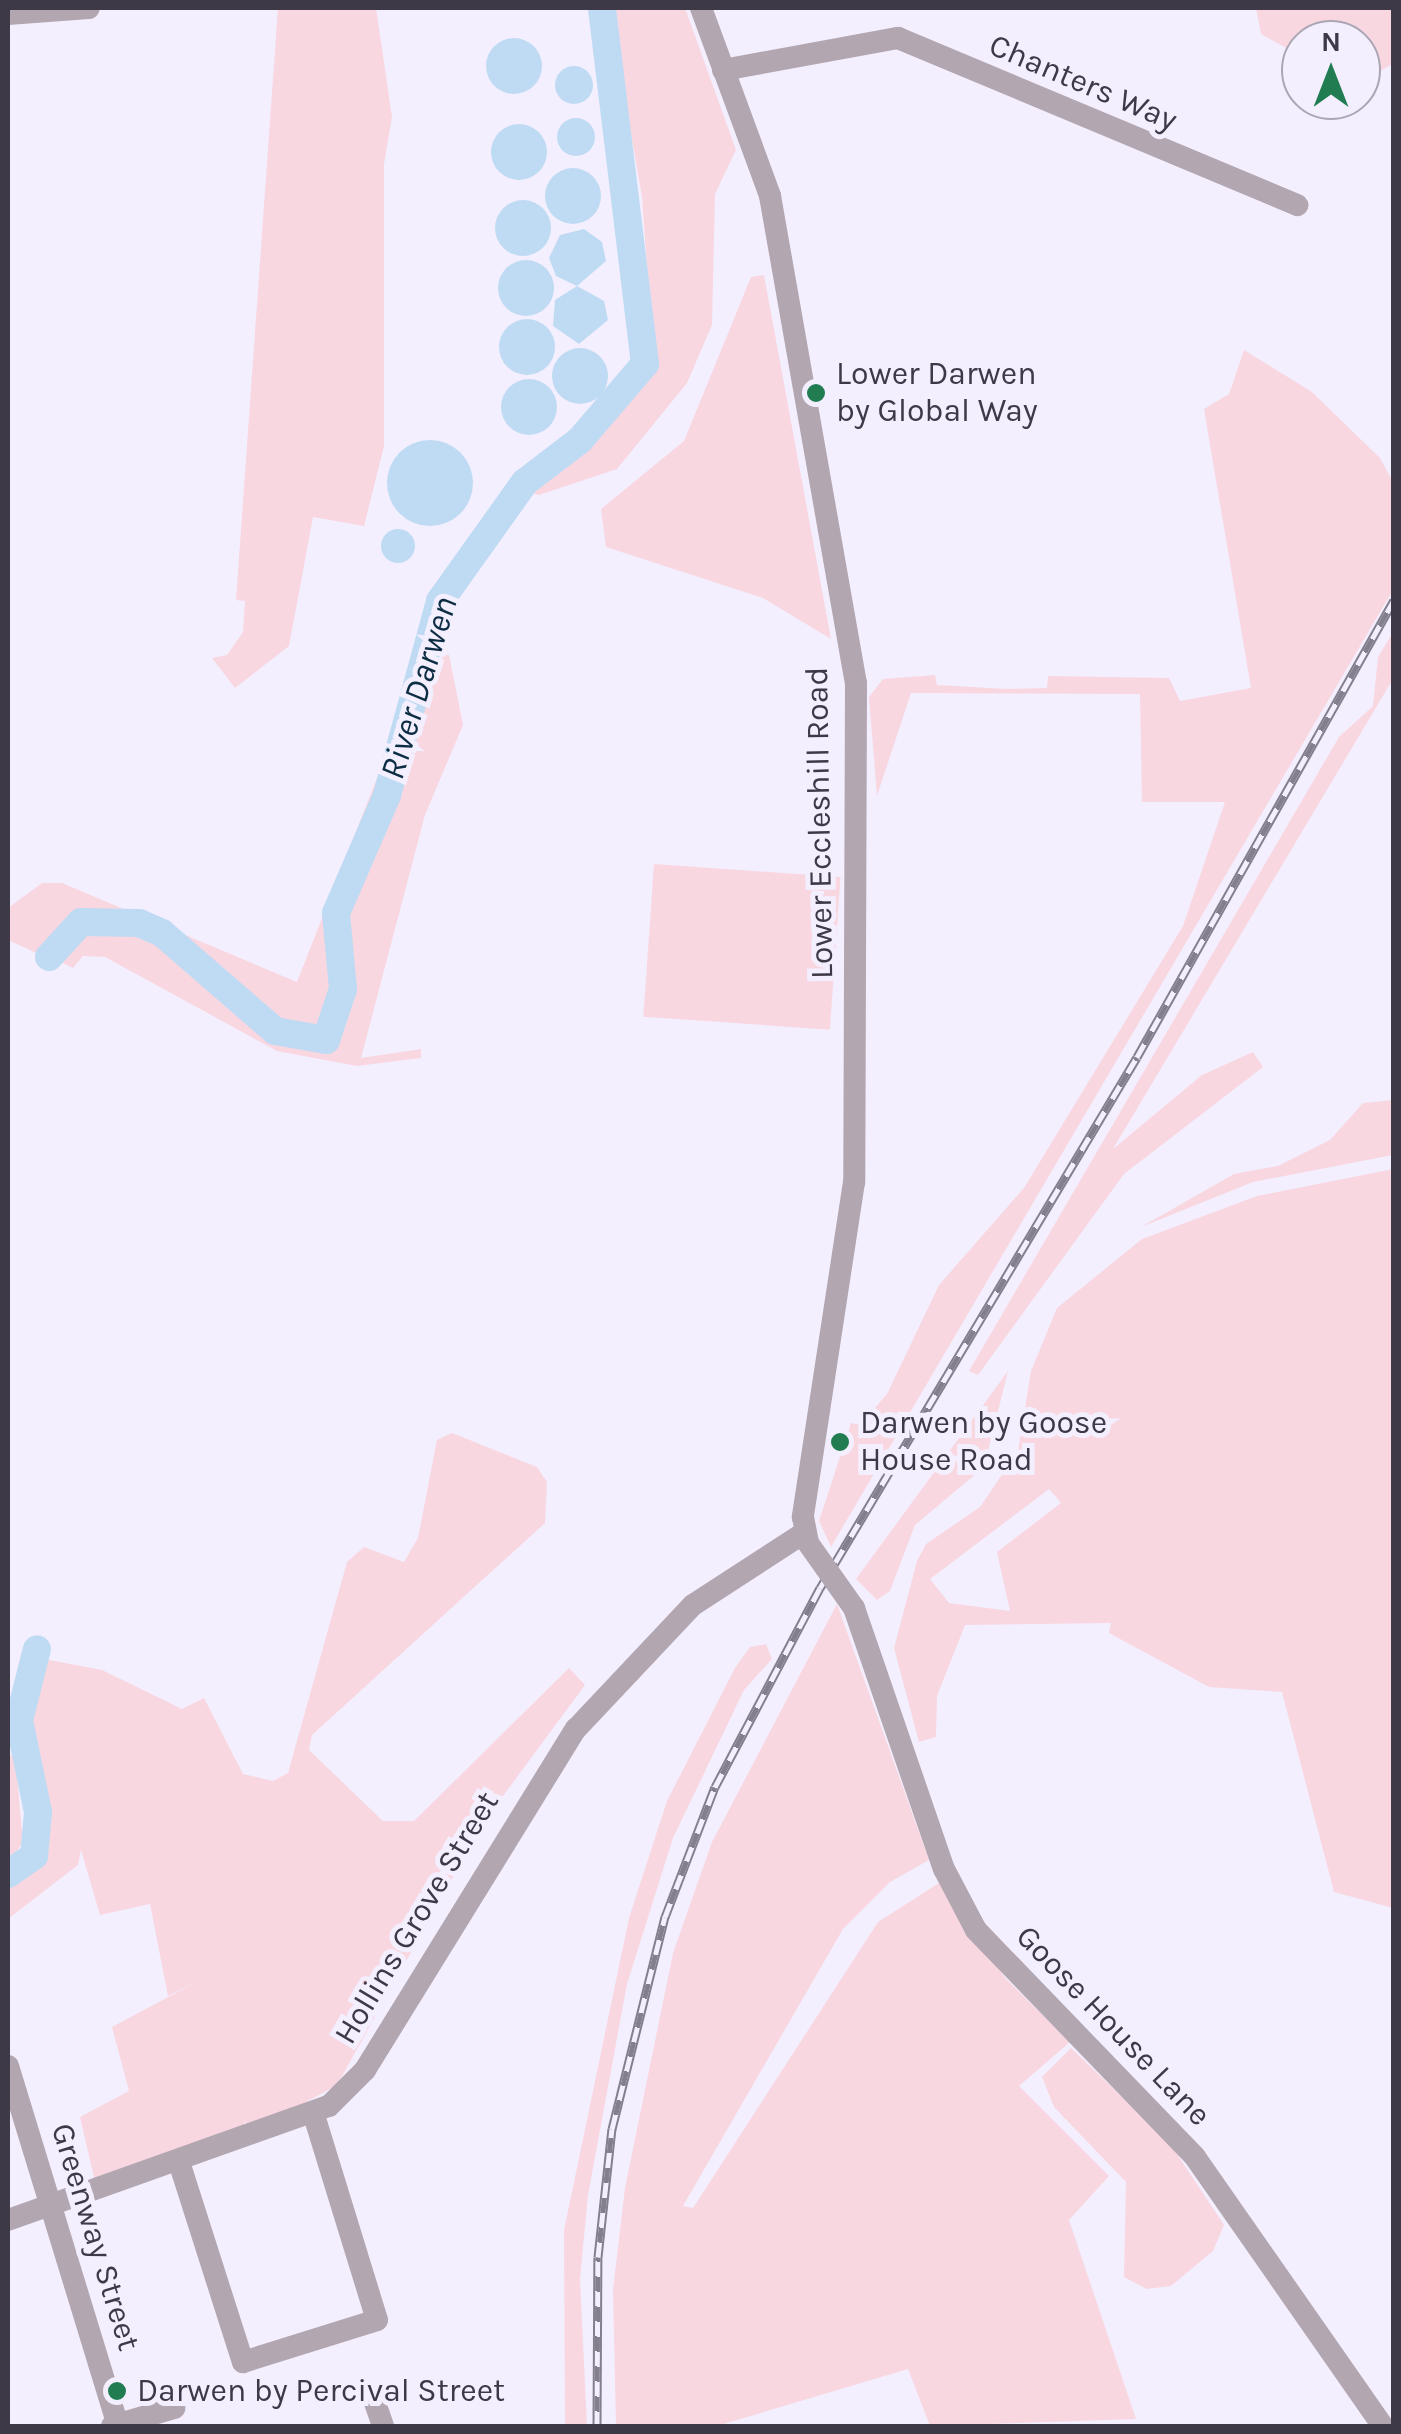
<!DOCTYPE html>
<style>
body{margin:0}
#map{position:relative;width:1401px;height:2434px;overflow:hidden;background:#f4effe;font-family:Karla,sans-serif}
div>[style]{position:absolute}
.green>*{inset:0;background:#f8d7e1;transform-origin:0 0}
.water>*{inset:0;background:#bfdbf3}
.round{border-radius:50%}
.river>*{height:28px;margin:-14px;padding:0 14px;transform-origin:14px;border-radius:14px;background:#bfdbf3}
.minor>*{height:22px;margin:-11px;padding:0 11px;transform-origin:11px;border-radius:11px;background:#b2a6b1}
.rail>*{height:9px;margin-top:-4.5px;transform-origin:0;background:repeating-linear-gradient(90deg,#f4effe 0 15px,#837f8d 0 30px);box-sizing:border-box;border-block:2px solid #837f8d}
.minor-bridge>*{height:22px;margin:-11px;padding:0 11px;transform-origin:11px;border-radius:11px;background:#b2a6b1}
.dots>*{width:28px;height:28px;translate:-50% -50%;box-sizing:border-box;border:5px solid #f4effe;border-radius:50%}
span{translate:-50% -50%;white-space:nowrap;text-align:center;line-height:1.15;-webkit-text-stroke:10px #f4effe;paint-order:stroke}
.street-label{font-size:32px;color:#3d3946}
.poi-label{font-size:32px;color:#3d3946}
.left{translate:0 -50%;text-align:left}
.water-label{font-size:35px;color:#0d2d44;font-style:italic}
.frame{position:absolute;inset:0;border:10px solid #3d3946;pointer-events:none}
.north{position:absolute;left:1281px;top:20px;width:100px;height:100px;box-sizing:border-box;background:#f4effe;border:2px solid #aba6b4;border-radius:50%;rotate:0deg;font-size:28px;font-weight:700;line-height:40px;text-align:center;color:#3d3946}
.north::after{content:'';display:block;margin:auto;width:35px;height:45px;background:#217c52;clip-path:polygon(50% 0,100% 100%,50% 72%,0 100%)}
</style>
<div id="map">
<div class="green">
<i style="clip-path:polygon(278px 8px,376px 8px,392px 117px,384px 164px,384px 446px,364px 526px,313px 517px,289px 646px,235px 688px,212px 658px,227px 655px,243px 632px,245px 601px,236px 600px)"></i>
<i style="clip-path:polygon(609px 8px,685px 8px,736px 150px,715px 194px,712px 325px,687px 383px,617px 469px,539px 495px,524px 491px,584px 445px,654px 365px,642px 197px)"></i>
<i style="clip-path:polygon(1256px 8px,1393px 8px,1393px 64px,1362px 81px,1361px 40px,1301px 40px,1301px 56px,1261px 34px)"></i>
<i style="clip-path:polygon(764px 275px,831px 639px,763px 598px,606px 547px,601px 509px,684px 441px,751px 277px)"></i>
<i style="clip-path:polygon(1244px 350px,1312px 392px,1380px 458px,1393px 482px,1393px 590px,831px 1547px,819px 1521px,851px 1423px,860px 1425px,887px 1394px,939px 1285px,1024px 1188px,1183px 926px,1225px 802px,1142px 802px,1140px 694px,911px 693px,877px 796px,869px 697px,883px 679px,935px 675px,937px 685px,1007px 689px,1047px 688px,1048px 676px,1169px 678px,1180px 701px,1251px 688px,1204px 409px,1229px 394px)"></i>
<i style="clip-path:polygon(1393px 632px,1393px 679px,1113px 1149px,1202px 1075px,1253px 1052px,1263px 1067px,1124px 1174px,978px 1375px,969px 1371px,1339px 737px,1373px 706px,1378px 657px)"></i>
<i style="clip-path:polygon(447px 645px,463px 725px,425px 815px,361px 1058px,421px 1049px,421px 1058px,357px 1066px,277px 1051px,105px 957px,83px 956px,73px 968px,57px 960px,79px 936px,118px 925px,157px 942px,273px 1037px,329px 1050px,350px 992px,344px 912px)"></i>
<i style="clip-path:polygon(406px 704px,331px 911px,336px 989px,322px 1033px,278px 1026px,165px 930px,136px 918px,81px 918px,43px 956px,8px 940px,8px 908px,42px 883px,62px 883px,297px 982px)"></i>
<i style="left:654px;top:864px;width:187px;height:153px;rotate:4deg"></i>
<i style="clip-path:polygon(1393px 1100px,1393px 1155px,1253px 1182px,1141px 1227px,1234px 1174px,1278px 1166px,1330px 1140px,1363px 1103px)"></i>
<i style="clip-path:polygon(evenodd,1393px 1169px,1393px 1908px,1334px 1892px,1282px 1692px,1209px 1687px,1109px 1633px,1111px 1623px,965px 1625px,937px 1696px,936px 1737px,919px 1742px,894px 1648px,917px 1561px,926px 1544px,980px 1507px,1018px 1451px,1031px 1371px,1057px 1308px,1142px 1239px,1257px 1196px,1393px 1169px,1049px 1489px,1061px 1503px,997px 1552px,1010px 1611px,949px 1603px,930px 1579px,1049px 1489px)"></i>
<i style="clip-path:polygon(1008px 1371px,984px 1467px,915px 1525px,890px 1591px,877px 1600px,856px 1579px)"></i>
<i style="clip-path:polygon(452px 1433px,537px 1467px,547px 1482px,545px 1523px,312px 1735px,309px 1750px,383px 1821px,414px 1821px,569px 1668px,585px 1685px,483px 1823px,337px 2085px,250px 2133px,245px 2120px,244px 2133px,95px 2182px,80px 2117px,129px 2091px,112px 2027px,200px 1980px,168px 1996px,150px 1904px,100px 1915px,81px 1850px,78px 1865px,8px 1919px,8px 1881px,38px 1858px,43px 1836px,26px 1721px,39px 1658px,102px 1670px,182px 1709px,204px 1698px,243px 1774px,273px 1781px,288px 1773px,347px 1562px,364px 1547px,404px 1562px,418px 1538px,437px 1440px)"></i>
<i style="clip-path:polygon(837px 1604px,929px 1860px,890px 1882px,843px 1929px,683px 2206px,693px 2208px,878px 1922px,939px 1883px,1005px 1978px,1070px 2042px,1019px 2086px,1109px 2176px,1069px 2220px,1136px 2419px,930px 2426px,908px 2369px,717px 2426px,616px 2426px,613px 2290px,625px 2188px,673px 1953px,712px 1842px)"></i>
<i style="clip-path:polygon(766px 1644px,772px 1659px,744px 1690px,673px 1838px,627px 1984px,588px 2195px,580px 2279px,587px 2426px,565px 2426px,564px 2230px,629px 1918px,667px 1801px,735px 1668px,750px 1647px)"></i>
<i style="clip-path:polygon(15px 1755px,23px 1842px,8px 1864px,8px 1756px)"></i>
<i style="clip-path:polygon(1071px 2048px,1169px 2142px,1224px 2225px,1213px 2251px,1171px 2286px,1147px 2289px,1124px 2277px,1126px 2182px,1054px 2107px,1042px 2077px)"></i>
</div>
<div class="water">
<i class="round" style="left:486px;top:38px;width:56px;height:56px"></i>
<i class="round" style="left:555px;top:66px;width:38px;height:38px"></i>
<i class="round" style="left:557px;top:118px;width:38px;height:38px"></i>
<i class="round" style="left:491px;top:124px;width:56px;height:56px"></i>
<i class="round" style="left:545px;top:168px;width:56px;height:56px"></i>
<i class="round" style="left:495px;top:200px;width:56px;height:56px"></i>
<i style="clip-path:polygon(584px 229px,602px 242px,606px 261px,577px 286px,604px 301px,608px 320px,579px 344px,553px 326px,555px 300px,577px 286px,556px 276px,549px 258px,560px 235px)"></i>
<i class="round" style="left:498px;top:260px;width:56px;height:56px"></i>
<i class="round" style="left:499px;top:319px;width:56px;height:56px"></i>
<i class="round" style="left:552px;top:348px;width:56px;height:56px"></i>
<i class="round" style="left:501px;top:379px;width:56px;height:56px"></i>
<i class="round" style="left:387px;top:440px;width:86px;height:86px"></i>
<i class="round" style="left:381px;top:529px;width:34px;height:34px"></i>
</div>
<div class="river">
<i style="left:49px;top:957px;width:47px;rotate:-47.6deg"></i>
<i style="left:81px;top:922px;width:58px;rotate:1deg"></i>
<i style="left:139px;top:923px;width:25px;rotate:23deg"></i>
<i style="left:162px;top:933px;width:150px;rotate:40.9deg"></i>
<i style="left:275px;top:1031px;width:52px;rotate:10deg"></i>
<i style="left:326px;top:1040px;width:54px;rotate:-71.6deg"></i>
<i style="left:343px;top:989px;width:76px;rotate:-95.3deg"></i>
<i style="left:336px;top:913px;width:129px;rotate:-66.6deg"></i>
<i style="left:387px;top:795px;width:201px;rotate:-74.7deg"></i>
<i style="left:440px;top:601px;width:146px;rotate:-54.5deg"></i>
<i style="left:525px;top:482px;width:69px;rotate:-37.4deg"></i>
<i style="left:580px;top:440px;width:100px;rotate:-49.5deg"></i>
<i style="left:645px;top:364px;width:359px;rotate:-96.9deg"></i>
<i style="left:8px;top:1874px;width:32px;rotate:-35deg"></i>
<i style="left:34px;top:1856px;width:44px;rotate:-84.8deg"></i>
<i style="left:38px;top:1812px;width:94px;rotate:-101.7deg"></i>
<i style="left:19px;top:1720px;width:73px;rotate:-75.8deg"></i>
</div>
<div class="minor">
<i style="left:701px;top:8px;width:200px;rotate:69.8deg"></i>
<i style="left:770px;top:196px;width:495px;rotate:80deg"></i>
<i style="left:856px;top:683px;width:499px;rotate:90.2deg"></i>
<i style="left:854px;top:1182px;width:339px;rotate:98.7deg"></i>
<i style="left:803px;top:1517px;width:26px;rotate:79deg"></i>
<i style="left:8px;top:14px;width:81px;rotate:-4.2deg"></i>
<i style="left:723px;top:70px;width:178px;rotate:-10.4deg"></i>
<i style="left:898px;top:38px;width:433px;rotate:22.7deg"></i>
<i style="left:854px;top:1608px;width:276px;rotate:71deg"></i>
<i style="left:944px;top:1869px;width:69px;rotate:62.3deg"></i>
<i style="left:976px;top:1930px;width:315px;rotate:46deg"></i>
<i style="left:1195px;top:2157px;width:328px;rotate:55.1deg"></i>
<i style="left:8px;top:2066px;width:376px;rotate:73deg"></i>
<i style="left:180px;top:2165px;width:207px;rotate:72.3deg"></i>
<i style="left:243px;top:2362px;width:140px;rotate:-17.4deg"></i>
<i style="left:377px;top:2320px;width:214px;rotate:-107.1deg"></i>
<i style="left:8px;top:2220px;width:341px;rotate:-19.6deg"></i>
<i style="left:329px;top:2106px;width:51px;rotate:-45deg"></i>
<i style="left:365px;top:2070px;width:401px;rotate:-58.3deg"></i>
<i style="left:576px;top:1729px;width:170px;rotate:-46.7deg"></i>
<i style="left:693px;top:1605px;width:132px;rotate:-33deg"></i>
<i style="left:372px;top:2394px;width:34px;rotate:71deg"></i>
<i style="left:112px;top:2426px;width:65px;rotate:-16.2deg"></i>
</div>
<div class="rail">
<i style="left:597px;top:2426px;width:169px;rotate:-89.7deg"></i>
<i style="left:598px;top:2257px;width:129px;rotate:-83.8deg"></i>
<i style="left:612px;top:2129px;width:219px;rotate:-76deg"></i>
<i style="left:665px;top:1917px;width:139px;rotate:-69deg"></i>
<i style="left:715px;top:1787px;width:225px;rotate:-62.2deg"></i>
<i style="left:820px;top:1588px;width:618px;rotate:-59.16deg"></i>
<i style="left:1137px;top:1057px;width:524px;rotate:-60.65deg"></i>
</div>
<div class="minor-bridge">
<i style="left:808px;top:1543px;width:80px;rotate:54.7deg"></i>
</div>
<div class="dots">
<i style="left:816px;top:393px;background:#217c52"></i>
<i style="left:840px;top:1442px;background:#217c52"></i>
<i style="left:117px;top:2391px;background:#217c52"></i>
</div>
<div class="street-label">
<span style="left:1083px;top:83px;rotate:23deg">Chanters Way</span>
<span style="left:820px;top:823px;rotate:-91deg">Lower Eccleshill Road</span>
<span style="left:417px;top:1918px;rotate:-59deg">Hollins Grove Street</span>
<span style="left:1113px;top:2026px;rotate:46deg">Goose House Lane</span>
<span style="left:95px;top:2237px;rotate:73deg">Greenway Street</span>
</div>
<div class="poi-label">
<span class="left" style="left:836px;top:393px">Lower Darwen<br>by Global Way</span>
<span class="left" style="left:860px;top:1442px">Darwen by Goose<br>House Road</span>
<span class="left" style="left:137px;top:2391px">Darwen by Percival Street</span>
</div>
<div class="water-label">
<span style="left:419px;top:688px;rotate:-73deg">River Darwen</span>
</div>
<div class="frame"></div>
<div class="north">N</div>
</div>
